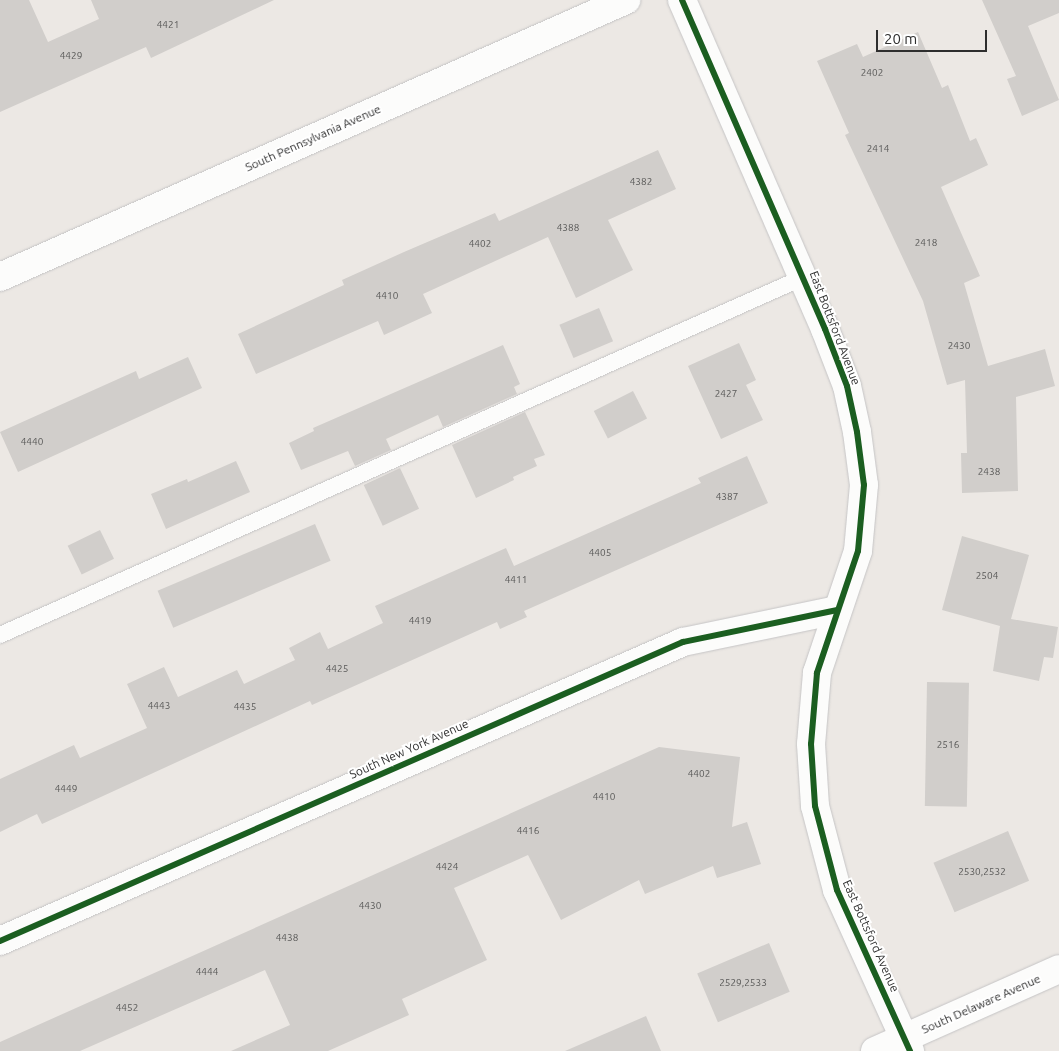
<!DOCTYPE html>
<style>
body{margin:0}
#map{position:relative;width:1059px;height:1051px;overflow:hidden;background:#ece8e4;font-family:Ubuntu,sans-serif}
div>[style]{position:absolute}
.building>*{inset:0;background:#d1cecb;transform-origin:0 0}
.roads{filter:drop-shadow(0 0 1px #c5c4c5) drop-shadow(0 0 1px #c5c4c5)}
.lane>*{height:16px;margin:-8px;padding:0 8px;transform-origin:8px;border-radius:8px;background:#fcfcfb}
.street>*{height:28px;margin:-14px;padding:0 14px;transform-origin:14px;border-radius:14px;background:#fcfcfb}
.secondary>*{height:28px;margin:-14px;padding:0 14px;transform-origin:14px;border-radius:14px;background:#fcfcfb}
.cycleway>*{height:6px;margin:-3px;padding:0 3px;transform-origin:3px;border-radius:3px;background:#1b5e20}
span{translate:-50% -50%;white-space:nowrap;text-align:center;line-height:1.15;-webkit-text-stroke:4px #fff;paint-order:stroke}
.number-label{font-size:10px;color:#585857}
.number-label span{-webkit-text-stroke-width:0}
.street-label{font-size:12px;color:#2e2e2e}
.scale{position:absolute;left:876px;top:30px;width:111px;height:22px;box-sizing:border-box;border:2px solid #2e2e2e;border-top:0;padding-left:6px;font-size:15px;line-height:18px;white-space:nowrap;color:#2e2e2e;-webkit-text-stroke:4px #fff;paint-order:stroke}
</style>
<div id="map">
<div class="building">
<i style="clip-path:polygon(0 0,29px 0,48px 42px,99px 19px,91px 0,274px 0,151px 58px,146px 47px,0 112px)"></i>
<i style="clip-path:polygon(982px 0,1059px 0,1059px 13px,1028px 26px,1059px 100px,1022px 116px,1007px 79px,1016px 76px)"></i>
<i style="clip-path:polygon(918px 32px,942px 88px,948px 85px,970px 141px,976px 138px,988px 165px,941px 187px,980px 276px,964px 283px,988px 366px,1045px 349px,1055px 386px,1016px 397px,1018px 491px,962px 493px,961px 453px,967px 453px,965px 380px,947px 385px,923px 301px,845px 135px,849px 133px,817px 61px,857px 44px,863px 57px)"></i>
<i style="clip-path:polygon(658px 150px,676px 189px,608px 220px,633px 270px,576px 298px,548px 237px,423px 294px,432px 313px,384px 335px,378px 321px,256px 374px,238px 334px,344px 285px,342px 280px,404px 252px,495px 213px,499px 221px)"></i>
<i style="left:599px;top:308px;width:36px;height:43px;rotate:67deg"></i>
<i style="clip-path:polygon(739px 343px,756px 380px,746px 385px,763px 420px,721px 439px,688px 366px)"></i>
<i style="clip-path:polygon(503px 345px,520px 384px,514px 387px,517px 394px,443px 427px,438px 415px,386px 439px,391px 450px,355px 466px,348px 451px,301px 470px,289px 443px,314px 431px,313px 428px)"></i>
<i style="clip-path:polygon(188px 357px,202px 388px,18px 472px,0 432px,136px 371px,139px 379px)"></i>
<i style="left:633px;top:391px;width:31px;height:44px;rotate:63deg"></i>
<i style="clip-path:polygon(525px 412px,545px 455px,534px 459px,537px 466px,513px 477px,514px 480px,476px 498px,452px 445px)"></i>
<i style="clip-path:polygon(747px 456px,768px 503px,524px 611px,527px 617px,500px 629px,497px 622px,312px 705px,310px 701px,42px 824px,37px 814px,0 832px,0 779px,74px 745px,80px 758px,147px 728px,127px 684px,164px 667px,178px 697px,237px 670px,244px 684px,295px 660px,289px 648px,320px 632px,328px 649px,383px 623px,375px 606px,506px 548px,514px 566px,701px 483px,698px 478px)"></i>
<i style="clip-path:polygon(236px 461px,250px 492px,166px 529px,151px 494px,187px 479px,188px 482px)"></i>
<i style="left:400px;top:468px;width:45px;height:40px;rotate:65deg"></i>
<i style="left:315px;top:524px;width:40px;height:171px;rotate:67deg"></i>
<i style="left:100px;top:530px;width:32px;height:36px;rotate:64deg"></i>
<i style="clip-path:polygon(962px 536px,1029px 555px,1011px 619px,1058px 627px,1053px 658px,1044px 657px,1039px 681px,993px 671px,1000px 626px,942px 610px)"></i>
<i style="left:927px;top:682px;width:42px;height:124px;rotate:1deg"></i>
<i style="clip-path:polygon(659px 747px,740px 757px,732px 827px,747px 822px,761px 864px,717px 878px,713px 866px,645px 894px,639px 880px,561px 920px,528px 855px,454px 888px,487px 960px,402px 999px,409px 1015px,328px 1051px,231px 1051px,290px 1025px,265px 970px,80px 1051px,0 1051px,0 1042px)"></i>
<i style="left:1008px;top:831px;width:54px;height:81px;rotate:67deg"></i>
<i style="left:769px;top:943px;width:53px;height:78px;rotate:67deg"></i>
<i style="clip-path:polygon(646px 1016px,661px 1051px,565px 1051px)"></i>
</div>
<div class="roads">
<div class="lane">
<i style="left:0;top:635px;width:880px;rotate:-24deg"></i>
</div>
<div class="street">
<i style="left:682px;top:0;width:359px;rotate:66.5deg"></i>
<i style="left:825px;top:329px;width:61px;rotate:68.9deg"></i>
<i style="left:847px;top:386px;width:47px;rotate:77.7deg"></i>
<i style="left:857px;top:432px;width:53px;rotate:82.5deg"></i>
<i style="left:864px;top:485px;width:66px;rotate:95.2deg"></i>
<i style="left:858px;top:551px;width:129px;rotate:108.6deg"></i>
<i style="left:817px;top:673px;width:71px;rotate:94.8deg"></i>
<i style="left:811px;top:744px;width:62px;rotate:86.3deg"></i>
<i style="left:815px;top:806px;width:87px;rotate:75.3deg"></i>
<i style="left:837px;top:890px;width:177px;rotate:65.6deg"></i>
<i style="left:0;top:941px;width:746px;rotate:-23.64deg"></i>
<i style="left:683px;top:642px;width:157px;rotate:-11.7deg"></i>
<i style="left:875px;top:1051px;width:201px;rotate:-24deg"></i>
</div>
<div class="secondary">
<i style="left:0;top:277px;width:685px;rotate:-23.87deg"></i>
</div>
</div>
<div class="cycleway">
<i style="left:682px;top:0;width:359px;rotate:66.5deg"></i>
<i style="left:825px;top:329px;width:61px;rotate:68.9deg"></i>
<i style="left:847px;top:386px;width:47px;rotate:77.7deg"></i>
<i style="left:857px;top:432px;width:53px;rotate:82.5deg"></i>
<i style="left:864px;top:485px;width:66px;rotate:95.2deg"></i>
<i style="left:858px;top:551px;width:129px;rotate:108.6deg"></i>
<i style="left:817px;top:673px;width:71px;rotate:94.8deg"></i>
<i style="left:811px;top:744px;width:62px;rotate:86.3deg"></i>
<i style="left:815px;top:806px;width:87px;rotate:75.3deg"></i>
<i style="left:837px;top:890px;width:177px;rotate:65.6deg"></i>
<i style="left:0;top:941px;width:746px;rotate:-23.64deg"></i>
<i style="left:683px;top:642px;width:157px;rotate:-11.7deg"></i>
</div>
<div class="number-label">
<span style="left:168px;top:25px">4421</span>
<span style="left:71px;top:56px">4429</span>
<span style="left:872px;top:73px">2402</span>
<span style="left:878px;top:149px">2414</span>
<span style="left:641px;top:182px">4382</span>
<span style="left:568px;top:228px">4388</span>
<span style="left:926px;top:243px">2418</span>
<span style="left:480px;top:244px">4402</span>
<span style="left:387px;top:296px">4410</span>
<span style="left:959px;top:346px">2430</span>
<span style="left:726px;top:394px">2427</span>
<span style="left:32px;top:442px">4440</span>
<span style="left:989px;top:472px">2438</span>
<span style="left:727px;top:497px">4387</span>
<span style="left:600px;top:553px">4405</span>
<span style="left:987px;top:576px">2504</span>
<span style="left:516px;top:580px">4411</span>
<span style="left:420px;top:621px">4419</span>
<span style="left:337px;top:669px">4425</span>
<span style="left:159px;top:706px">4443</span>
<span style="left:245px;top:707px">4435</span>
<span style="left:948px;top:745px">2516</span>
<span style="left:699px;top:774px">4402</span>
<span style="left:66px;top:789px">4449</span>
<span style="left:604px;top:797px">4410</span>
<span style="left:528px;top:831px">4416</span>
<span style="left:447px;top:867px">4424</span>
<span style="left:982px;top:872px">2530,2532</span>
<span style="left:370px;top:906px">4430</span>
<span style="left:287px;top:938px">4438</span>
<span style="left:207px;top:972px">4444</span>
<span style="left:743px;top:983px">2529,2533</span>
<span style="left:127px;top:1008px">4452</span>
</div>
<div class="street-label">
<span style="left:313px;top:138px;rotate:-24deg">South Pennsylvania Avenue</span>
<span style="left:835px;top:328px;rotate:69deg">East Bottsford Avenue</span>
<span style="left:409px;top:749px;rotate:-24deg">South New York Avenue</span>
<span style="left:871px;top:936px;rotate:66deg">East Bottsford Avenue</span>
<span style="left:981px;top:1004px;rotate:-24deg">South Delaware Avenue</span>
</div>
<div class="scale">20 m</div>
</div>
